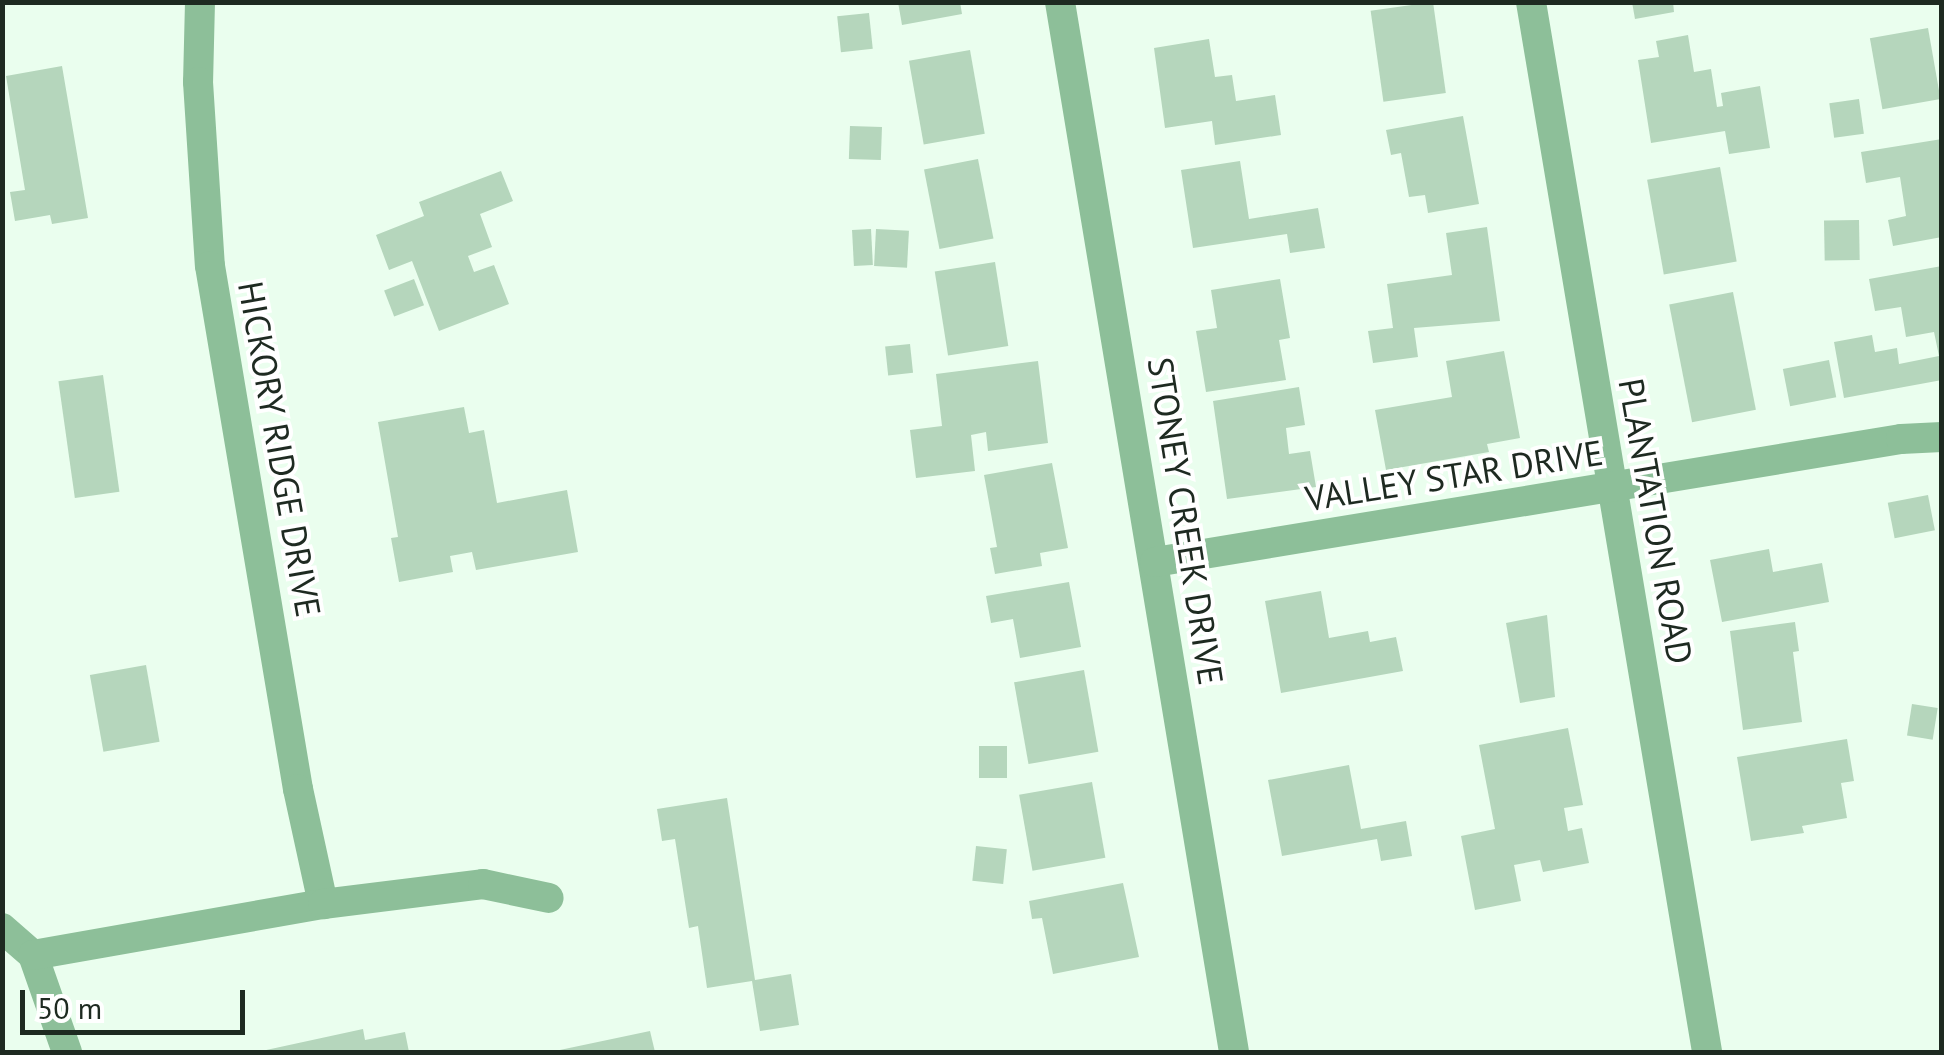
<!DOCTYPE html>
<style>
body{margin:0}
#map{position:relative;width:1944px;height:1055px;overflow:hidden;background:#eafeee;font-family:"PT Sans",sans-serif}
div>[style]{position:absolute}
.building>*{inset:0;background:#b5d6bc;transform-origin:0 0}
.minor>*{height:30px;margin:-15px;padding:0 15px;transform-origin:15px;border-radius:15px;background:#8dbf99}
span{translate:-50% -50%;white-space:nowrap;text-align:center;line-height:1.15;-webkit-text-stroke:8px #fff;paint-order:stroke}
.street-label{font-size:35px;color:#1e2a21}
.frame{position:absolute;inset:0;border:5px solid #1e2a21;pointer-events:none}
.scale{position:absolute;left:20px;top:990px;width:225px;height:45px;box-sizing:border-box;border:5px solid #1e2a21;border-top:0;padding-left:12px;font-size:30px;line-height:35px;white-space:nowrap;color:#1e2a21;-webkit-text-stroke:8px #fff;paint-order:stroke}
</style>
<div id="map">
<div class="building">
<i style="clip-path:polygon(898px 2px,960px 2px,962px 14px,902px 25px)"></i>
<i style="left:1433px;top:2px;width:92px;height:63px;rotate:82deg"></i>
<i style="clip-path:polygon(1632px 2px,1673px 2px,1674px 12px,1635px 19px)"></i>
<i style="left:869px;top:13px;width:36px;height:32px;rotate:84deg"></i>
<i style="left:1928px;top:28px;width:72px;height:59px;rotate:80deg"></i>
<i style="clip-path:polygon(1688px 35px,1694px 72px,1711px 69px,1717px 107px,1723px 106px,1721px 93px,1760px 86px,1770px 148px,1729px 154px,1725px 131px,1651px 143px,1638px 60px,1659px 57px,1656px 41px)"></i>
<i style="clip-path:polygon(1209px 39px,1215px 77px,1232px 75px,1236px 101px,1275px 95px,1281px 135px,1215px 145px,1212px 121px,1165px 128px,1154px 48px)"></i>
<i style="left:970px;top:50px;width:85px;height:62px;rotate:80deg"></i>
<i style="clip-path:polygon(62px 66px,88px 218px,52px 224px,50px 215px,15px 221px,10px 192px,25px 190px,6px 76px)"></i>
<i style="left:1859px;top:99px;width:35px;height:30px;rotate:82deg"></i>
<i style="clip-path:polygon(1463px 116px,1479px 204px,1428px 213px,1425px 195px,1409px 197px,1401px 153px,1391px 155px,1386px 130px)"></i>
<i style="left:850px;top:126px;width:32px;height:33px;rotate:2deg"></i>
<i style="clip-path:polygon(1942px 139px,1942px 237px,1893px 246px,1888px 220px,1906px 216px,1900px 177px,1866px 183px,1861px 152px)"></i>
<i style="left:978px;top:159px;width:81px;height:55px;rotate:79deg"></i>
<i style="clip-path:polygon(1240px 161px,1249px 219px,1318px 208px,1325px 248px,1290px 253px,1287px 234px,1193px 248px,1181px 170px)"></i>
<i style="left:1720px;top:167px;width:96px;height:74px;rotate:80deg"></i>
<i style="clip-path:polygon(501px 171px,513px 201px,480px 214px,492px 247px,468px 256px,474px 272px,494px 265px,509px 304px,439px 331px,412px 261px,389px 270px,376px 235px,424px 216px,419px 202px)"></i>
<i style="left:1859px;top:220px;width:40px;height:35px;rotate:89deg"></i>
<i style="clip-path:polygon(1487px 227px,1500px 321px,1414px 328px,1418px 357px,1373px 363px,1368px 331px,1393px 328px,1387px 284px,1452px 275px,1446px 233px)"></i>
<i style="left:871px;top:229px;width:36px;height:19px;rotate:87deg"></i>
<i style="left:876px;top:229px;width:33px;height:37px;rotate:3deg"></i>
<i style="left:995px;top:262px;width:85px;height:61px;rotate:81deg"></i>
<i style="clip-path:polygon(1942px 266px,1942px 380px,1844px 398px,1834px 342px,1872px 335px,1875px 352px,1897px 348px,1899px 364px,1939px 356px,1934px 332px,1906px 337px,1901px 307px,1875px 311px,1869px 279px)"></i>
<i style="left:414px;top:279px;width:28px;height:32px;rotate:69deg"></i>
<i style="clip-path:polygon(1280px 279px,1290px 338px,1279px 340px,1286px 380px,1206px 392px,1196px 331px,1217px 328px,1211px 290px)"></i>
<i style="left:1733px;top:292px;width:120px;height:65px;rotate:79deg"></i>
<i style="left:910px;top:344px;width:29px;height:25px;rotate:84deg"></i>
<i style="clip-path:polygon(1504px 351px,1520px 438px,1487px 444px,1489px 452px,1386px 470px,1375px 410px,1452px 397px,1446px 361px)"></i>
<i style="left:1829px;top:360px;width:38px;height:47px;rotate:79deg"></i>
<i style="clip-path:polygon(1038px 361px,1048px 443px,988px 451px,986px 432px,971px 435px,975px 471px,916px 478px,910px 430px,942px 426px,936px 374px)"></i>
<i style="left:103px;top:375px;width:118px;height:45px;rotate:82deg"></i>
<i style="clip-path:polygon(1299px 387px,1305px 425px,1286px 428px,1289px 454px,1310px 451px,1316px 487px,1227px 499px,1213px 401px)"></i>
<i style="clip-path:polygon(464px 407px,469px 433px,484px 430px,497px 503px,567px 490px,578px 552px,476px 570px,472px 552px,450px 556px,453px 572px,399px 582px,391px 538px,398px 537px,378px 422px)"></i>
<i style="clip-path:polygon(1052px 463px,1068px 548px,1040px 553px,1042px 566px,995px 574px,990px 548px,997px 547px,984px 475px)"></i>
<i style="left:1928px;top:495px;width:36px;height:41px;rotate:79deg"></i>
<i style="clip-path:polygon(1769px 549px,1773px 572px,1822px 563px,1829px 602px,1722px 622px,1710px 560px)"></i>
<i style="clip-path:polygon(1069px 582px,1081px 647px,1020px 658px,1013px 619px,991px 623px,986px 596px)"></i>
<i style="clip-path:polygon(1321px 591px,1329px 638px,1368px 631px,1370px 642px,1396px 637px,1403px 671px,1281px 693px,1265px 601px)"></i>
<i style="clip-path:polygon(1547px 615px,1555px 697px,1520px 703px,1506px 623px)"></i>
<i style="clip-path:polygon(1795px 622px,1799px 651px,1793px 652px,1802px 722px,1743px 730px,1730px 631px)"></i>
<i style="left:146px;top:665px;width:78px;height:57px;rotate:80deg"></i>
<i style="left:1084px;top:670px;width:83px;height:71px;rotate:80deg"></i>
<i style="left:1912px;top:704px;width:26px;height:32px;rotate:9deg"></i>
<i style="clip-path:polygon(1568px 728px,1583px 805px,1564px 808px,1568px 831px,1582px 828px,1589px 863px,1543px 872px,1540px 860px,1514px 865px,1521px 901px,1475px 910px,1461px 836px,1495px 829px,1479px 745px)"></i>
<i style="clip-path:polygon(1847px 739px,1854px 781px,1841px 783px,1847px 818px,1802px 826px,1804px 833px,1751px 841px,1737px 757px)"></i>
<i style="left:979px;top:746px;width:28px;height:32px"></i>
<i style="clip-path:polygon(1349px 765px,1361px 829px,1406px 821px,1412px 856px,1381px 861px,1377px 839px,1282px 856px,1268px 780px)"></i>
<i style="left:1092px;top:782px;width:77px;height:74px;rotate:80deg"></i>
<i style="clip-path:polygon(727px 798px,755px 980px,791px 974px,799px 1025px,760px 1031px,752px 981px,707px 988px,698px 926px,689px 928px,675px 839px,662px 841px,657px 809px)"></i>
<i style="left:976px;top:846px;width:31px;height:35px;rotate:6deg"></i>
<i style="clip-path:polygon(1123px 883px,1139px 957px,1053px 974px,1042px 918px,1032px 919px,1029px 901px)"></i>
<i style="clip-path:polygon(363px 1029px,365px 1040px,405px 1032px,409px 1052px,257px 1052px)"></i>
<i style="clip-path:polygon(650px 1031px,655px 1052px,555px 1052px,555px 1051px)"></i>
</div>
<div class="minor">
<i style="left:200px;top:2px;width:80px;rotate:91.4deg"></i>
<i style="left:198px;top:82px;width:184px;rotate:86.3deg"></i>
<i style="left:210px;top:266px;width:530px;rotate:80.45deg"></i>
<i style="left:298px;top:789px;width:118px;rotate:77.7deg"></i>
<i style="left:1060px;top:2px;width:1064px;rotate:80.59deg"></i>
<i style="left:1531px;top:2px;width:1065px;rotate:80.48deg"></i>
<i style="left:1155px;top:562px;width:756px;rotate:-9.36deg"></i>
<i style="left:1901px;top:439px;width:41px;rotate:-2.8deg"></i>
<i style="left:2px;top:928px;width:41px;rotate:41.1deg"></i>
<i style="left:33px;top:955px;width:103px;rotate:70.7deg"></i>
<i style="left:33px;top:955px;width:294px;rotate:-10deg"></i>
<i style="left:323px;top:904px;width:161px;rotate:-7.1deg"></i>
<i style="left:483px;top:884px;width:67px;rotate:12deg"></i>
</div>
<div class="street-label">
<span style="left:280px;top:449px;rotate:80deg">HICKORY RIDGE DRIVE</span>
<span style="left:1454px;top:475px;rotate:-9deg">VALLEY STAR DRIVE</span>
<span style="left:1186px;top:521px;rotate:81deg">STONEY CREEK DRIVE</span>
<span style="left:1656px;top:521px;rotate:80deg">PLANTATION ROAD</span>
</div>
<div class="frame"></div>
<div class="scale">50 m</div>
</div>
